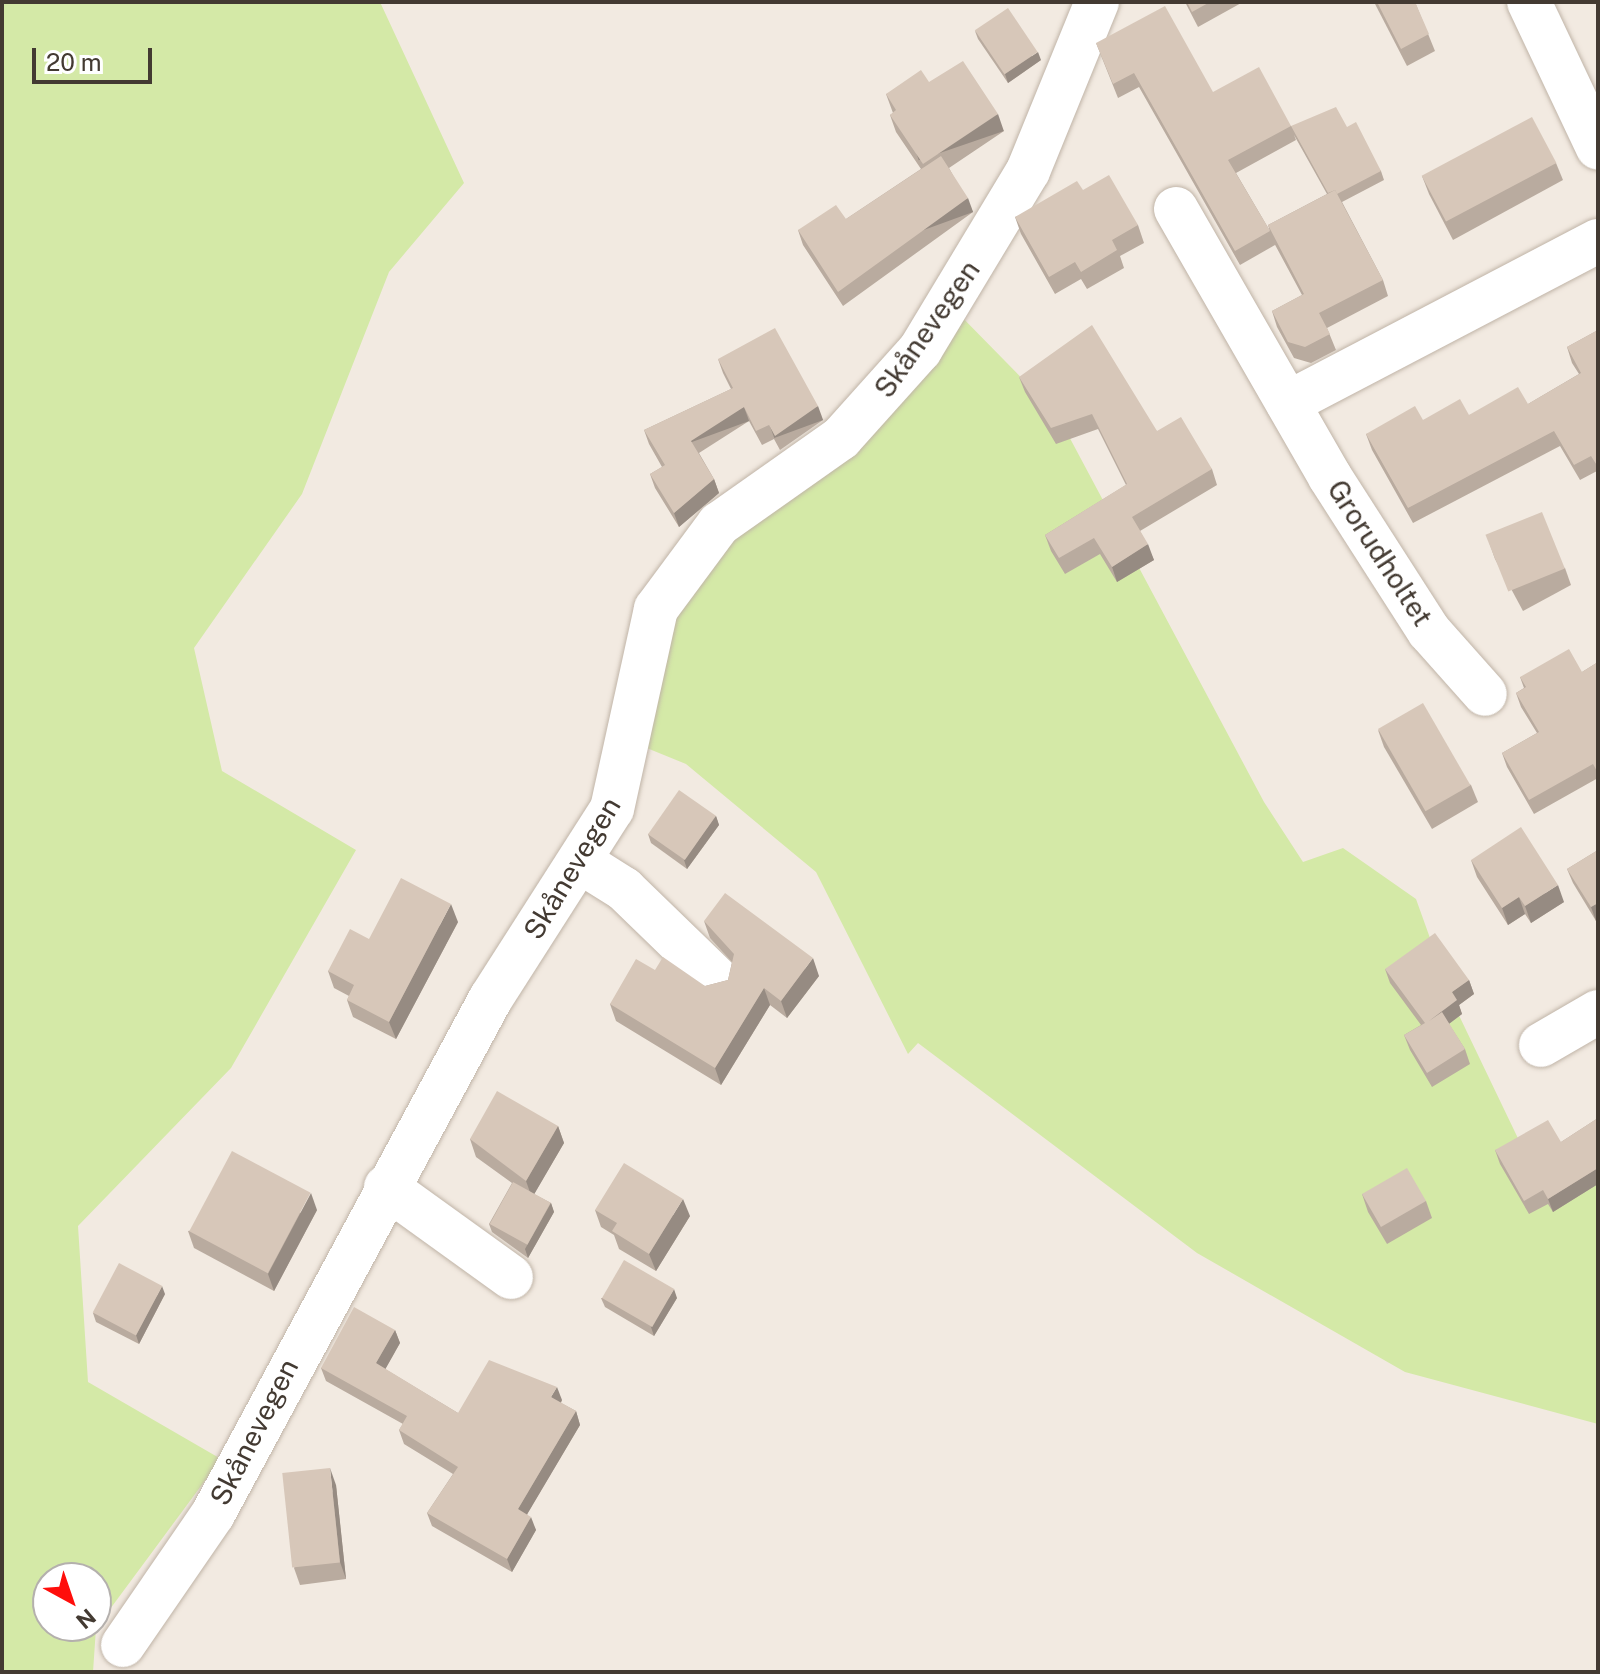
<!DOCTYPE html>
<meta charset="utf-8">
<style>
body{margin:0}
#map{position:relative;width:1600px;height:1674px;overflow:hidden;background:#f2eae1;font-family:"Public Sans",sans-serif}
div>[style]{position:absolute}
.green>*{inset:0;background:#d4e9a7}
.roads{filter:drop-shadow(0 0 2px #c0b4a7) drop-shadow(0 0 2px #c0b4a7)}
.minor>*{height:44px;margin:-22px;padding:0 22px;transform-origin:22px;border-radius:22px;background:#fff}
.wall>*{inset:0;background:#b9ab9f}
.shaded-wall>*{inset:0;background:#968b82;transform-origin:0 0}
.building>*{inset:0;background:#d7c7b9;transform-origin:0 0}
span{translate:-50% -50%;white-space:nowrap;text-align:center;line-height:1.15;-webkit-text-stroke:7px #fff;paint-order:stroke}
.street-label{font-size:28px;color:#433a32}
.frame{position:absolute;inset:0;border:4px solid #433a32;pointer-events:none}
.north{position:absolute;left:32px;top:1562px;width:80px;height:80px;box-sizing:border-box;background:#fff;border:2px solid #b4b0ad;border-radius:50%;rotate:140deg;font-size:22px;font-weight:700;line-height:32px;text-align:center;color:#433a32}
.north::after{content:'';display:block;margin:auto;width:28px;height:36px;background:#ff0e0b;clip-path:polygon(50% 0,100% 100%,50% 72%,0 100%)}
.scale{position:absolute;left:32px;top:48px;width:120px;height:36px;box-sizing:border-box;border:4px solid #433a32;border-top:0;padding-left:10px;font-size:24px;line-height:28px;white-space:nowrap;color:#433a32;-webkit-text-stroke:6px #fff;paint-order:stroke}
</style>
<div id="map">
<div class="green">
<i style="clip-path:polygon(evenodd,2px 2px,380px 2px,464px 183px,389px 272px,302px 494px,194px 648px,222px 771px,356px 850px,231px 1068px,78px 1226px,88px 1382px,221px 1459px,96px 1628px,93px 1672px,2px 1672px,2px 2px,48px 1578px,96px 1578px,96px 1626px,48px 1626px,48px 1578px)"></i>
<i style="clip-path:polygon(952px 307px,1057px 414px,1264px 802px,1303px 862px,1343px 848px,1416px 899px,1454px 1005px,1539px 1182px,1598px 1183px,1598px 1424px,1405px 1372px,1197px 1253px,918px 1043px,908px 1054px,816px 872px,686px 764px,632px 742px,687px 555px)"></i>
</div>
<div class="roads">
<div class="minor">
<i style="left:1529px;top:2px;width:161px;rotate:64.7deg"></i>
<i style="left:1176px;top:209px;width:309px;rotate:60.1deg"></i>
<i style="left:1330px;top:477px;width:183px;rotate:57.3deg"></i>
<i style="left:1429px;top:631px;width:84px;rotate:48.4deg"></i>
<i style="left:1288px;top:403px;width:350px;rotate:-27.6deg"></i>
<i style="left:581px;top:862px;width:51px;rotate:32.1deg"></i>
<i style="left:624px;top:889px;width:129px;rotate:44.1deg"></i>
<i style="left:1541px;top:1045px;width:66px;rotate:-30.1deg"></i>
<i style="left:386px;top:1187px;width:154px;rotate:35.8deg"></i>
<i style="left:123px;top:1645px;width:159px;rotate:-55.5deg"></i>
<i style="left:213px;top:1514px;width:586px;rotate:-61.69deg"></i>
<i style="left:491px;top:998px;width:224px;rotate:-57.4deg"></i>
<i style="left:612px;top:809px;width:205px;rotate:-77.6deg"></i>
<i style="left:656px;top:609px;width:106px;rotate:-53.5deg"></i>
<i style="left:719px;top:524px;width:149px;rotate:-35.2deg"></i>
<i style="left:841px;top:438px;width:118px;rotate:-48.1deg"></i>
<i style="left:920px;top:350px;width:209px;rotate:-58.9deg"></i>
<i style="left:1028px;top:171px;width:183px;rotate:-67.8deg"></i>
</div>
</div>
<div class="wall">
<i style="clip-path:polygon(1185px 2px,1243px 2px,1198px 27px)"></i>
<i style="clip-path:polygon(1374px 2px,1415px 2px,1435px 51px,1407px 66px)"></i>
<i style="clip-path:polygon(975px 31px,1041px 60px,1008px 83px,978px 39px)"></i>
<i style="clip-path:polygon(1096px 43px,1291px 126px,1347px 127px,1381px 171px,1384px 180px,1342px 202px,1383px 280px,1388px 296px,1327px 328px,1336px 350px,1311px 363px,1294px 358px,1277px 327px,1272px 311px,1302px 295px,1273px 241px,1268px 225px,1327px 194px,1294px 135px,1296px 140px,1236px 173px,1270px 231px,1275px 245px,1240px 265px,1139px 87px,1118px 98px)"></i>
<i style="clip-path:polygon(929px 82px,1004px 131px,949px 168px,973px 212px,843px 306px,803px 245px,798px 230px,846px 219px,921px 169px,896px 132px,890px 115px,893px 113px,886px 94px)"></i>
<i style="clip-path:polygon(1556px 163px,1563px 180px,1453px 240px,1429px 194px,1422px 176px)"></i>
<i style="clip-path:polygon(1083px 190px,1138px 225px,1144px 243px,1120px 256px,1124px 268px,1087px 289px,1081px 279px,1055px 294px,1021px 234px,1015px 217px)"></i>
<i style="clip-path:polygon(1598px 330px,1598px 473px,1597px 471px,1580px 480px,1560px 446px,1413px 523px,1372px 450px,1366px 434px,1423px 420px,1469px 415px,1528px 404px,1579px 374px,1572px 363px,1567px 347px)"></i>
<i style="clip-path:polygon(718px 359px,823px 420px,780px 450px,774px 439px,762px 445px,749px 421px,699px 453px,714px 479px,719px 493px,679px 527px,655px 488px,650px 474px,662px 467px,649px 444px,644px 430px,731px 389px,723px 373px)"></i>
<i style="clip-path:polygon(1019px 377px,1157px 431px,1212px 469px,1217px 485px,1140px 531px,1154px 560px,1117px 582px,1100px 554px,1065px 574px,1051px 551px,1045px 535px,1126px 485px,1098px 429px,1056px 444px,1025px 392px)"></i>
<i style="clip-path:polygon(1489px 542px,1565px 568px,1571px 585px,1523px 611px,1495px 559px)"></i>
<i style="clip-path:polygon(1598px 662px,1598px 778px,1534px 814px,1507px 767px,1502px 753px,1537px 733px,1521px 707px,1516px 693px,1524px 688px,1520px 677px,1582px 672px)"></i>
<i style="clip-path:polygon(1378px 730px,1471px 785px,1478px 802px,1432px 829px,1384px 747px)"></i>
<i style="clip-path:polygon(716px 816px,719px 825px,687px 869px,651px 843px,648px 834px)"></i>
<i style="clip-path:polygon(1598px 850px,1596px 921px,1573px 883px,1567px 869px)"></i>
<i style="clip-path:polygon(1471px 860px,1564px 902px,1531px 923px,1525px 914px,1508px 925px,1477px 877px)"></i>
<i style="clip-path:polygon(704px 921px,819px 976px,787px 1018px,770px 1005px,721px 1085px,616px 1021px,610px 1004px,655px 970px,705px 986px,728px 980px,732px 962px,710px 938px)"></i>
<i style="clip-path:polygon(458px 922px,396px 1039px,353px 1017px,347px 1000px,349px 996px,334px 988px,328px 971px,369px 939px)"></i>
<i style="clip-path:polygon(1385px 969px,1469px 980px,1474px 994px,1459px 1005px,1462px 1014px,1449px 1024px,1465px 1049px,1470px 1064px,1432px 1087px,1410px 1050px,1404px 1035px,1421px 1025px,1390px 983px)"></i>
<i style="clip-path:polygon(1598px 1118px,1598px 1184px,1553px 1212px,1548px 1204px,1529px 1214px,1500px 1164px,1495px 1150px,1561px 1142px)"></i>
<i style="clip-path:polygon(558px 1126px,564px 1143px,534px 1194px,551px 1203px,554px 1212px,528px 1258px,492px 1232px,489px 1224px,512px 1183px,476px 1157px,470px 1139px)"></i>
<i style="clip-path:polygon(1362px 1194px,1426px 1201px,1432px 1218px,1387px 1244px,1368px 1212px)"></i>
<i style="clip-path:polygon(317px 1210px,274px 1291px,194px 1248px,188px 1231px)"></i>
<i style="clip-path:polygon(595px 1210px,690px 1216px,656px 1271px,619px 1249px,614px 1235px,601px 1227px)"></i>
<i style="clip-path:polygon(165px 1294px,139px 1344px,96px 1322px,93px 1313px)"></i>
<i style="clip-path:polygon(601px 1298px,677px 1298px,654px 1336px,605px 1307px)"></i>
<i style="clip-path:polygon(395px 1330px,400px 1343px,385px 1369px,458px 1413px,562px 1400px,561px 1403px,576px 1411px,580px 1425px,527px 1514px,536px 1530px,512px 1572px,432px 1526px,427px 1513px,453px 1474px,404px 1444px,399px 1430px,403px 1424px,326px 1381px,321px 1368px)"></i>
<i style="clip-path:polygon(336px 1485px,346px 1579px,300px 1585px,294px 1568px)"></i>
</div>
<div class="shaded-wall">
<i style="clip-path:polygon(1038px 52px,1041px 60px,1008px 83px,1005px 74px)"></i>
<i style="left:998px;top:114px;width:18px;height:90px;rotate:71deg"></i>
<i style="left:968px;top:198px;width:15px;height:160px;rotate:70deg"></i>
<i style="left:818px;top:406px;width:15px;height:52px;rotate:70deg"></i>
<i style="left:744px;top:407px;width:15px;height:63px;rotate:70deg"></i>
<i style="clip-path:polygon(714px 479px,719px 493px,679px 527px,674px 513px)"></i>
<i style="clip-path:polygon(1148px 544px,1154px 560px,1117px 582px,1112px 567px)"></i>
<i style="clip-path:polygon(716px 816px,719px 825px,687px 869px,684px 860px)"></i>
<i style="clip-path:polygon(1558px 885px,1564px 902px,1531px 923px,1525px 906px)"></i>
<i style="clip-path:polygon(1519px 897px,1525px 914px,1508px 925px,1502px 908px)"></i>
<i style="clip-path:polygon(1598px 903px,1598px 920px,1596px 921px,1591px 907px)"></i>
<i style="clip-path:polygon(451px 904px,458px 922px,396px 1039px,389px 1022px)"></i>
<i style="clip-path:polygon(813px 958px,819px 976px,787px 1018px,781px 1001px)"></i>
<i style="clip-path:polygon(1469px 980px,1474px 994px,1459px 1005px,1462px 1014px,1434px 1035px,1429px 1021px,1452px 992px)"></i>
<i style="clip-path:polygon(764px 988px,770px 1005px,721px 1085px,715px 1068px)"></i>
<i style="clip-path:polygon(558px 1126px,564px 1143px,532px 1198px,526px 1181px)"></i>
<i style="clip-path:polygon(1598px 1168px,1598px 1184px,1553px 1212px,1548px 1199px)"></i>
<i style="clip-path:polygon(311px 1193px,317px 1210px,274px 1291px,268px 1274px)"></i>
<i style="clip-path:polygon(683px 1199px,690px 1216px,656px 1271px,649px 1254px)"></i>
<i style="clip-path:polygon(551px 1203px,554px 1212px,528px 1258px,525px 1249px)"></i>
<i style="clip-path:polygon(162px 1286px,165px 1294px,139px 1344px,136px 1335px)"></i>
<i style="clip-path:polygon(674px 1289px,677px 1298px,654px 1336px,651px 1327px)"></i>
<i style="clip-path:polygon(395px 1330px,400px 1343px,381px 1377px,376px 1363px)"></i>
<i style="clip-path:polygon(557px 1387px,562px 1400px,556px 1411px,551px 1397px)"></i>
<i style="clip-path:polygon(576px 1411px,580px 1425px,522px 1523px,518px 1509px)"></i>
<i style="clip-path:polygon(330px 1468px,336px 1485px,346px 1579px,340px 1562px)"></i>
<i style="clip-path:polygon(531px 1517px,536px 1530px,512px 1572px,507px 1559px)"></i>
</div>
<div class="building">
<i style="clip-path:polygon(1187px 2px,1210px 2px,1192px 12px)"></i>
<i style="clip-path:polygon(1377px 2px,1415px 2px,1429px 34px,1401px 49px)"></i>
<i style="clip-path:polygon(1165px 6px,1213px 92px,1259px 67px,1291px 126px,1228px 160px,1270px 231px,1235px 251px,1134px 73px,1113px 84px,1096px 43px)"></i>
<i style="left:1008px;top:8px;width:53px;height:40px;rotate:56deg"></i>
<i style="clip-path:polygon(963px 61px,998px 114px,923px 164px,890px 115px,896px 110px,886px 94px,921px 70px,929px 82px)"></i>
<i style="clip-path:polygon(1336px 107px,1347px 127px,1356px 122px,1381px 171px,1337px 194px,1335px 190px,1328px 193px,1291px 126px)"></i>
<i style="left:1532px;top:117px;width:52px;height:125px;rotate:62deg"></i>
<i style="clip-path:polygon(941px 156px,968px 198px,838px 292px,798px 230px,836px 205px,846px 219px)"></i>
<i style="clip-path:polygon(1109px 175px,1138px 225px,1112px 240px,1117px 250px,1081px 272px,1075px 262px,1049px 277px,1015px 217px,1077px 181px,1083px 190px)"></i>
<i style="clip-path:polygon(1335px 190px,1383px 280px,1319px 313px,1330px 334px,1305px 347px,1288px 342px,1272px 311px,1304px 294px,1268px 225px)"></i>
<i style="clip-path:polygon(1092px 325px,1157px 431px,1181px 417px,1212px 469px,1132px 517px,1148px 544px,1112px 567px,1094px 538px,1059px 558px,1045px 535px,1127px 484px,1092px 414px,1051px 428px,1019px 377px)"></i>
<i style="clip-path:polygon(775px 328px,818px 406px,775px 436px,769px 425px,756px 431px,744px 407px,691px 441px,714px 479px,674px 513px,650px 474px,665px 465px,644px 430px,733px 388px,718px 359px)"></i>
<i style="clip-path:polygon(1598px 330px,1598px 467px,1591px 456px,1574px 465px,1554px 431px,1408px 508px,1366px 434px,1415px 406px,1423px 420px,1460px 399px,1469px 415px,1518px 387px,1528px 404px,1581px 373px,1567px 347px)"></i>
<i style="left:1542px;top:512px;width:61px;height:61px;rotate:68deg"></i>
<i style="clip-path:polygon(1569px 649px,1582px 672px,1598px 662px,1598px 773px,1593px 764px,1529px 800px,1502px 753px,1539px 732px,1516px 693px,1526px 687px,1520px 677px)"></i>
<i style="left:1423px;top:703px;width:95px;height:52px;rotate:60deg"></i>
<i style="left:679px;top:790px;width:45px;height:54px;rotate:35deg"></i>
<i style="clip-path:polygon(1521px 827px,1558px 885px,1525px 906px,1519px 897px,1502px 908px,1471px 860px)"></i>
<i style="clip-path:polygon(1598px 850px,1598px 903px,1591px 907px,1567px 869px)"></i>
<i style="clip-path:polygon(401px 878px,451px 904px,389px 1022px,347px 1000px,354px 985px,328px 971px,350px 929px,369px 939px)"></i>
<i style="clip-path:polygon(725px 893px,813px 958px,781px 1001px,764px 988px,715px 1068px,610px 1004px,636px 959px,655px 970px,663px 957px,705px 986px,728px 980px,734px 954px,704px 921px)"></i>
<i style="clip-path:polygon(1435px 933px,1469px 980px,1452px 992px,1457px 1000px,1429px 1021px,1442px 1012px,1465px 1049px,1427px 1073px,1404px 1035px,1425px 1023px,1385px 969px)"></i>
<i style="clip-path:polygon(497px 1091px,558px 1126px,526px 1181px,470px 1139px)"></i>
<i style="clip-path:polygon(1598px 1118px,1598px 1168px,1548px 1199px,1543px 1190px,1524px 1201px,1495px 1150px,1548px 1120px,1561px 1142px)"></i>
<i style="left:232px;top:1151px;width:89px;height:91px;rotate:28deg"></i>
<i style="clip-path:polygon(624px 1163px,683px 1199px,649px 1254px,612px 1231px,617px 1223px,595px 1210px)"></i>
<i style="left:1407px;top:1168px;width:38px;height:52px;rotate:60deg"></i>
<i style="left:513px;top:1182px;width:43px;height:48px;rotate:29deg"></i>
<i style="left:624px;top:1260px;width:58px;height:44px;rotate:30deg"></i>
<i style="left:119px;top:1263px;width:49px;height:56px;rotate:28deg"></i>
<i style="clip-path:polygon(354px 1307px,395px 1330px,376px 1363px,458px 1413px,489px 1360px,557px 1387px,551px 1397px,576px 1411px,518px 1509px,531px 1517px,507px 1559px,427px 1513px,458px 1467px,399px 1430px,407px 1416px,321px 1368px)"></i>
<i style="left:330px;top:1468px;width:95px;height:48px;rotate:84deg"></i>
</div>
<div class="street-label">
<span style="left:927px;top:329px;rotate:-55deg">Skånevegen</span>
<span style="left:1380px;top:553px;rotate:57deg">Grorudholtet</span>
<span style="left:572px;top:868px;rotate:-59deg">Skånevegen</span>
<span style="left:254px;top:1432px;rotate:-63deg">Skånevegen</span>
</div>
<div class="frame"></div>
<div class="north">N</div>
<div class="scale">20 m</div>
</div>
